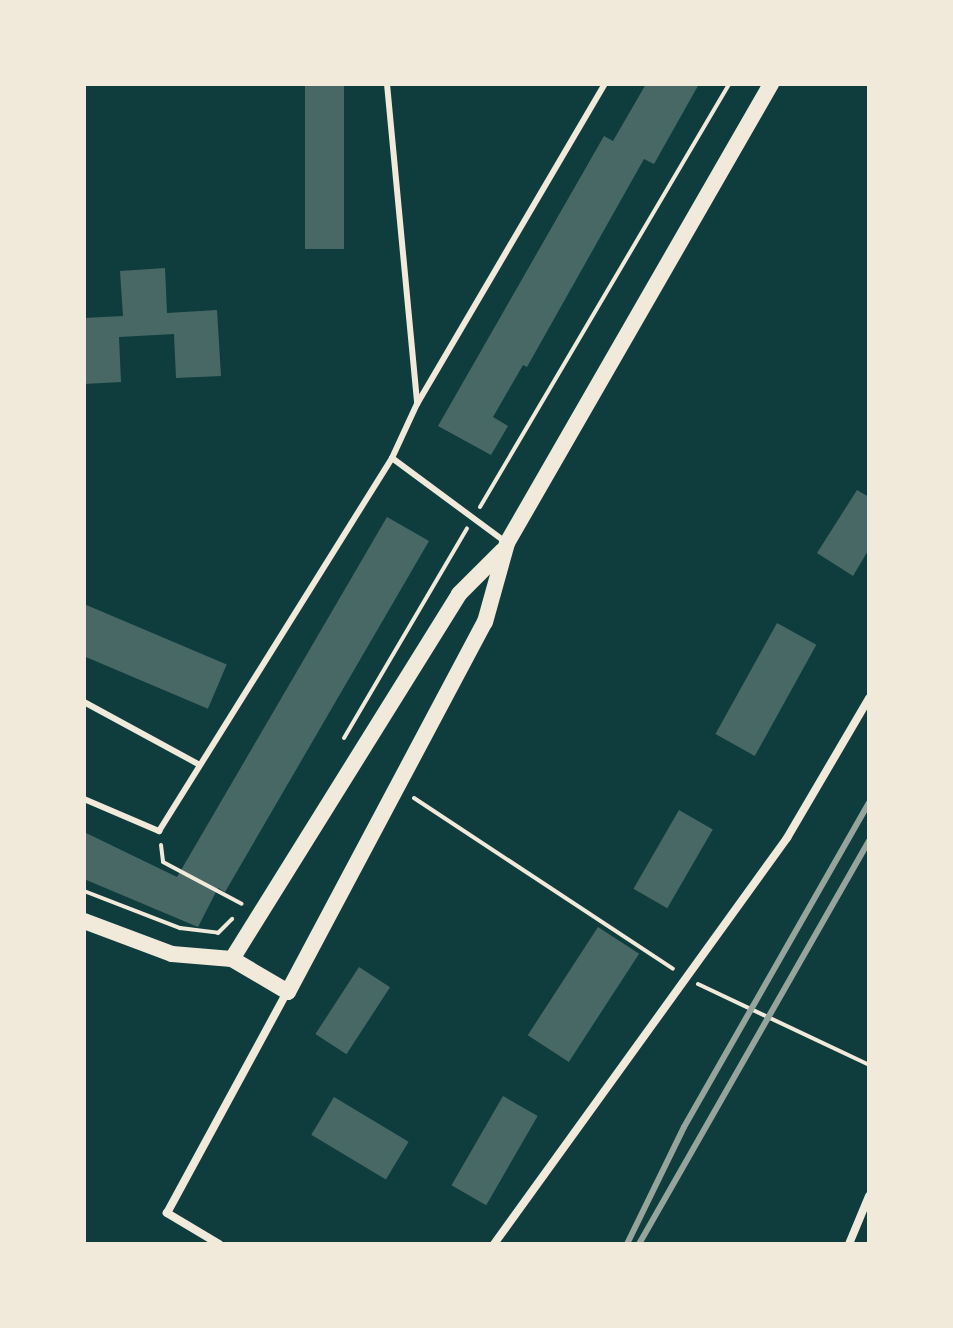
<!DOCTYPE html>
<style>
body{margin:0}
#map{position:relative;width:953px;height:1328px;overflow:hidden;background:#0f3d3e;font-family:"Alegreya Sans",sans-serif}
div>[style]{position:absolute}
.building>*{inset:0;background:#486865;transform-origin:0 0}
.path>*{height:4px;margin:-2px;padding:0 2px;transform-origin:2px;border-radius:2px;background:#f1e9da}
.service>*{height:6px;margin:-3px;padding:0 3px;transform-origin:3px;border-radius:3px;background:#f1e9da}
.minor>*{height:8px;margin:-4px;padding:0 4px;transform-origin:4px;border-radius:4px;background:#f1e9da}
.secondary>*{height:16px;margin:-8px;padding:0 8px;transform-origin:8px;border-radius:8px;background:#f1e9da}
.rail>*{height:6px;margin:-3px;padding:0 3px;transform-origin:3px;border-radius:3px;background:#97a49c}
span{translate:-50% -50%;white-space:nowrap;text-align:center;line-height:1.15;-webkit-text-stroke:6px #f1e9da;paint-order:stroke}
.frame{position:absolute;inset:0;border:86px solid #f1e9da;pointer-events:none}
</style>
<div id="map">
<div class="building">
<i style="left:305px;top:84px;width:39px;height:165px"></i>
<i style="clip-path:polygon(646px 84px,699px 84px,654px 164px,644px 159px,527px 367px,523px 365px,493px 417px,508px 426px,491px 455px,438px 426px,604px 136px,613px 141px)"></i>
<i style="clip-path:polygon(165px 268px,167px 313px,217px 310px,221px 376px,176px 378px,174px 334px,119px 337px,121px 382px,84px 384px,84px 318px,123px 316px,120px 271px)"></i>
<i style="clip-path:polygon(857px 490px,869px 497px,869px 549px,853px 576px,817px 553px)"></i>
<i style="clip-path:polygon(387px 517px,429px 541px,225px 892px,218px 888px,198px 927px,84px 879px,84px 832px,177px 877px)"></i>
<i style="left:84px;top:604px;width:155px;height:48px;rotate:23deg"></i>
<i style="left:777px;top:623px;width:45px;height:127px;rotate:29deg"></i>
<i style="left:679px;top:810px;width:39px;height:91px;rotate:30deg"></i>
<i style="left:598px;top:927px;width:49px;height:129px;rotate:33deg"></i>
<i style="left:359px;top:967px;width:37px;height:80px;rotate:33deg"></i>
<i style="left:503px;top:1096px;width:40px;height:103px;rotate:30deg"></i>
<i style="left:334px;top:1097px;width:87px;height:44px;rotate:31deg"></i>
</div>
<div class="path">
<i style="left:480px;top:507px;width:491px;rotate:-59.5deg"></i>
<i style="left:344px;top:738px;width:243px;rotate:-59.6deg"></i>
<i style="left:414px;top:798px;width:310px;rotate:33.4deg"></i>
<i style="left:161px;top:845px;width:17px;rotate:83deg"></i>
<i style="left:163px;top:862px;width:89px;rotate:28deg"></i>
<i style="left:84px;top:891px;width:103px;rotate:21.1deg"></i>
<i style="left:180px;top:928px;width:38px;rotate:7deg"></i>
<i style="left:218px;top:933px;width:20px;rotate:-45deg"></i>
<i style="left:698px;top:984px;width:189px;rotate:25.3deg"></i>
</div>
<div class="service">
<i style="left:387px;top:84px;width:321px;rotate:84.6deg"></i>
<i style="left:392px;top:458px;width:60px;rotate:-65.2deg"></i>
<i style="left:417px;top:404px;width:371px;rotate:-59.6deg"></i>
<i style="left:84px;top:702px;width:130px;rotate:28.5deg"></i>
<i style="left:84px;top:799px;width:82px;rotate:23.1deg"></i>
<i style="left:159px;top:831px;width:440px;rotate:-58deg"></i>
<i style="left:392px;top:458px;width:139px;rotate:36.5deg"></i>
</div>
<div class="minor">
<i style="left:219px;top:1244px;width:61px;rotate:-149.2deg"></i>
<i style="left:167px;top:1213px;width:251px;rotate:-61.5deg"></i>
<i style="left:494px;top:1244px;width:501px;rotate:-54.18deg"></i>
<i style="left:787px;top:838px;width:162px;rotate:-59.6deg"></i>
<i style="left:849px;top:1244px;width:52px;rotate:-67.4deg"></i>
</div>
<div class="secondary">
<i style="left:84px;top:921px;width:94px;rotate:20.6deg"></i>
<i style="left:172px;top:954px;width:60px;rotate:4.8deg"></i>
<i style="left:232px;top:959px;width:65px;rotate:30.5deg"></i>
<i style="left:288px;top:992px;width:419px;rotate:-62deg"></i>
<i style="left:485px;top:622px;width:82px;rotate:-74.4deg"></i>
<i style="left:507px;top:543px;width:530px;rotate:-60.09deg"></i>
<i style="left:232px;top:959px;width:430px;rotate:-58.1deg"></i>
<i style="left:459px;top:594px;width:61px;rotate:-45deg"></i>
</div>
<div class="rail">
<i style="left:627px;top:1244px;width:130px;rotate:-64deg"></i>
<i style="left:684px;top:1127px;width:373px;rotate:-60.3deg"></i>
<i style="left:639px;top:1244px;width:464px;rotate:-60.3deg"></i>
</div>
<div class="frame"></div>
</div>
